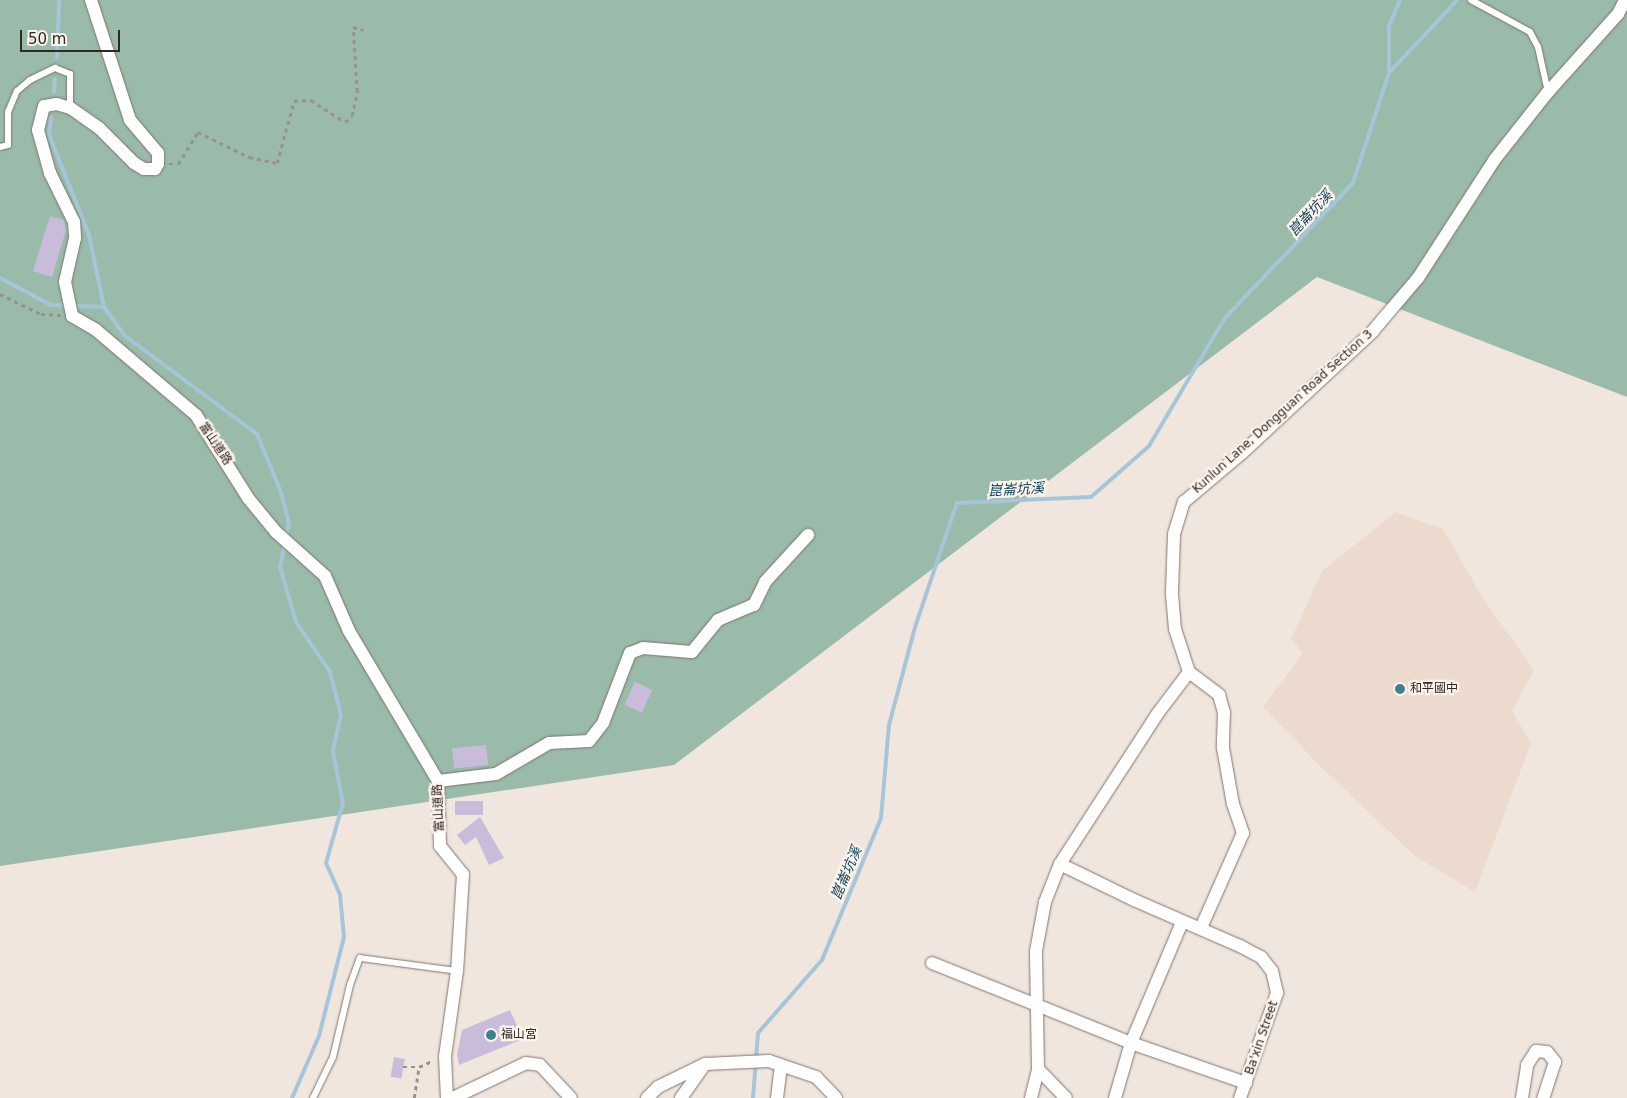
<!DOCTYPE html>
<meta charset="utf-8">
<style>
body{margin:0}
#map{position:relative;width:1627px;height:1098px;overflow:hidden;background:#f1e6de;font-family:"DejaVu Sans","Noto Sans TC",sans-serif}
div>[style]{position:absolute}
.built>*{inset:0;background:#ebdacd}
.forest>*{inset:0;background:#9abbaa}
.stream>*{height:4px;margin:-2px;padding:0 2px;transform-origin:2px;border-radius:2px;background:#a7c5d8}
.building>*{inset:0;background:#c9bcda;transform-origin:0 0}
.path>*{height:2.5px;margin-top:-1.25px;transform-origin:0;background:repeating-linear-gradient(90deg,#99918b 0 4px,transparent 0 8px)}
.roads{filter:drop-shadow(0 0 1px #7f756e) drop-shadow(0 0 1px #7f756e)}
.lane>*{height:6px;margin:-3px;padding:0 3px;transform-origin:3px;border-radius:3px;background:#fff}
.street>*{height:12px;margin:-6px;padding:0 6px;transform-origin:6px;border-radius:6px;background:#fff}
.dots>*{width:14px;height:14px;translate:-50% -50%;box-sizing:border-box;border:2px solid #fef3eb;border-radius:50%}
span{translate:-50% -50%;white-space:nowrap;text-align:center;line-height:1.15;-webkit-text-stroke:4.5px #fef3eb;paint-order:stroke}
.street-label{font-size:12px;color:#2d2925}
.poi-label{font-size:12px;color:#2d2925}
.left{translate:0 -50%;text-align:left}
.water-label{font-size:14px;color:#003d58;font-style:italic}
.scale{position:absolute;left:20px;top:30px;width:100px;height:22px;box-sizing:border-box;border:2px solid #2d2925;border-top:0;padding-left:6px;font-size:15px;line-height:18px;white-space:nowrap;color:#2d2925;-webkit-text-stroke:4px #fef3eb;paint-order:stroke}
</style>
<div id="map">
<div class="built">
<i style="clip-path:polygon(1396px 512px,1443px 529px,1484px 600px,1534px 670px,1512px 711px,1531px 743px,1475px 892px,1415px 856px,1322px 768px,1263px 707px,1303px 653px,1291px 639px,1322px 571px)"></i>
</div>
<div class="forest">
<i style="clip-path:polygon(0 0,1627px 0,1627px 397px,1317px 277px,674px 765px,0 866px)"></i>
</div>
<div class="stream">
<i style="left:57px;top:57px;width:55px;rotate:-87.9deg"></i>
<i style="left:1389px;top:73px;width:47px;rotate:-90deg"></i>
<i style="left:1389px;top:26px;width:28px;rotate:-67deg"></i>
<i style="left:54px;top:92px;width:13px;rotate:-86deg"></i>
<i style="left:51px;top:117px;width:18px;rotate:96deg"></i>
<i style="left:49px;top:135px;width:108px;rotate:68.2deg"></i>
<i style="left:89px;top:235px;width:74px;rotate:78.2deg"></i>
<i style="left:104px;top:307px;width:34px;rotate:54deg"></i>
<i style="left:124px;top:335px;width:166px;rotate:36.7deg"></i>
<i style="left:257px;top:434px;width:63px;rotate:67.5deg"></i>
<i style="left:281px;top:492px;width:32px;rotate:76deg"></i>
<i style="left:289px;top:523px;width:13px;rotate:103deg"></i>
<i style="left:0;top:278px;width:58px;rotate:27.9deg"></i>
<i style="left:51px;top:305px;width:53px;rotate:2.2deg"></i>
<i style="left:285px;top:543px;width:25px;rotate:102deg"></i>
<i style="left:280px;top:567px;width:57px;rotate:73.8deg"></i>
<i style="left:296px;top:622px;width:60px;rotate:55.8deg"></i>
<i style="left:330px;top:672px;width:44px;rotate:75.7deg"></i>
<i style="left:341px;top:715px;width:37px;rotate:103deg"></i>
<i style="left:333px;top:751px;width:53px;rotate:79.1deg"></i>
<i style="left:343px;top:803px;width:62px;rotate:105.8deg"></i>
<i style="left:326px;top:863px;width:35px;rotate:66deg"></i>
<i style="left:340px;top:895px;width:42px;rotate:84.6deg"></i>
<i style="left:344px;top:937px;width:102px;rotate:104.2deg"></i>
<i style="left:319px;top:1036px;width:68px;rotate:113.5deg"></i>
<i style="left:753px;top:1098px;width:65px;rotate:-85.6deg"></i>
<i style="left:758px;top:1033px;width:97px;rotate:-48.8deg"></i>
<i style="left:822px;top:960px;width:154px;rotate:-67.4deg"></i>
<i style="left:881px;top:818px;width:93px;rotate:-85.1deg"></i>
<i style="left:889px;top:725px;width:101px;rotate:-75.1deg"></i>
<i style="left:915px;top:627px;width:131px;rotate:-71.3deg"></i>
<i style="left:957px;top:503px;width:134px;rotate:-2.6deg"></i>
<i style="left:1091px;top:497px;width:77px;rotate:-41.3deg"></i>
<i style="left:1149px;top:446px;width:147px;rotate:-59.4deg"></i>
<i style="left:1224px;top:319px;width:187px;rotate:-46.5deg"></i>
<i style="left:1353px;top:183px;width:116px;rotate:-71.9deg"></i>
<i style="left:1389px;top:73px;width:100px;rotate:-47deg"></i>
</div>
<div class="building">
<i style="clip-path:polygon(50px 216px,64px 220px,66px 230px,52px 277px,33px 271px)"></i>
<i style="left:635px;top:682px;width:19px;height:25px;rotate:25deg"></i>
<i style="left:486px;top:745px;width:20px;height:34px;rotate:84deg"></i>
<i style="left:483px;top:801px;width:14px;height:28px;rotate:90deg"></i>
<i style="clip-path:polygon(480px 817px,504px 858px,489px 865px,476px 837px,465px 845px,457px 835px)"></i>
<i style="clip-path:polygon(510px 1010px,523px 1039px,459px 1065px,457px 1055px,462px 1030px)"></i>
<i style="left:394px;top:1057px;width:11px;height:20px;rotate:10deg"></i>
</div>
<div class="path">
<i style="left:169px;top:164px;width:9px"></i>
<i style="left:178px;top:164px;width:38px;rotate:-58deg"></i>
<i style="left:198px;top:132px;width:57px;rotate:26.1deg"></i>
<i style="left:249px;top:157px;width:29px;rotate:12deg"></i>
<i style="left:277px;top:163px;width:64px;rotate:-74.7deg"></i>
<i style="left:294px;top:101px;width:17px;rotate:-3deg"></i>
<i style="left:311px;top:100px;width:40px;rotate:32.9deg"></i>
<i style="left:345px;top:122px;width:9px;rotate:-41deg"></i>
<i style="left:352px;top:116px;width:25px;rotate:-78deg"></i>
<i style="left:357px;top:92px;width:65px;rotate:-93.5deg"></i>
<i style="left:353px;top:27px;width:11px;rotate:15deg"></i>
<i style="left:0;top:294px;width:46px;rotate:26deg"></i>
<i style="left:41px;top:314px;width:20px;rotate:3deg"></i>
<i style="left:403px;top:1067px;width:16px"></i>
<i style="left:419px;top:1067px;width:14px;rotate:-25deg"></i>
<i style="left:414px;top:1098px;width:31px;rotate:-81deg"></i>
</div>
<div class="roads">
<div class="lane">
<i style="left:1471px;top:0;width:67px;rotate:28.5deg"></i>
<i style="left:1530px;top:32px;width:17px;rotate:62deg"></i>
<i style="left:1538px;top:47px;width:46px;rotate:77.5deg"></i>
<i style="left:0;top:147px;width:8px;rotate:-14deg"></i>
<i style="left:8px;top:145px;width:33px;rotate:-90deg"></i>
<i style="left:8px;top:112px;width:23px;rotate:-67deg"></i>
<i style="left:17px;top:91px;width:17px;rotate:-40deg"></i>
<i style="left:30px;top:80px;width:28px;rotate:-26deg"></i>
<i style="left:55px;top:68px;width:16px;rotate:22deg"></i>
<i style="left:70px;top:74px;width:34px;rotate:90deg"></i>
<i style="left:313px;top:1098px;width:46px;rotate:-64deg"></i>
<i style="left:333px;top:1057px;width:74px;rotate:-76.7deg"></i>
<i style="left:350px;top:985px;width:29px;rotate:-70deg"></i>
<i style="left:360px;top:958px;width:98px;rotate:7.6deg"></i>
</div>
<div class="street">
<i style="left:91px;top:0;width:126px;rotate:72deg"></i>
<i style="left:130px;top:120px;width:43px;rotate:49.7deg"></i>
<i style="left:158px;top:153px;width:11px;rotate:90deg"></i>
<i style="left:158px;top:164px;width:6px;rotate:121deg"></i>
<i style="left:155px;top:169px;width:11px;rotate:180deg"></i>
<i style="left:144px;top:169px;width:12px;rotate:-149deg"></i>
<i style="left:134px;top:163px;width:49px;rotate:-135deg"></i>
<i style="left:99px;top:128px;width:35px;rotate:-145deg"></i>
<i style="left:70px;top:108px;width:14px;rotate:-163deg"></i>
<i style="left:57px;top:104px;width:13px;rotate:171deg"></i>
<i style="left:44px;top:106px;width:25px;rotate:104deg"></i>
<i style="left:38px;top:130px;width:45px;rotate:74.4deg"></i>
<i style="left:50px;top:173px;width:55px;rotate:63.9deg"></i>
<i style="left:74px;top:222px;width:16px;rotate:86deg"></i>
<i style="left:75px;top:238px;width:45px;rotate:102.8deg"></i>
<i style="left:65px;top:282px;width:35px;rotate:78deg"></i>
<i style="left:72px;top:316px;width:28px;rotate:30deg"></i>
<i style="left:96px;top:330px;width:131px;rotate:40.4deg"></i>
<i style="left:196px;top:415px;width:98px;rotate:57.9deg"></i>
<i style="left:248px;top:498px;width:44px;rotate:50.5deg"></i>
<i style="left:276px;top:532px;width:66px;rotate:41.9deg"></i>
<i style="left:325px;top:576px;width:60px;rotate:66.4deg"></i>
<i style="left:349px;top:631px;width:174px;rotate:59.3deg"></i>
<i style="left:438px;top:781px;width:65px;rotate:88.2deg"></i>
<i style="left:440px;top:846px;width:36px;rotate:51deg"></i>
<i style="left:463px;top:874px;width:97px;rotate:93.5deg"></i>
<i style="left:457px;top:971px;width:86px;rotate:98deg"></i>
<i style="left:445px;top:1056px;width:42px;rotate:87.3deg"></i>
<i style="left:1189px;top:672px;width:45px;rotate:-108deg"></i>
<i style="left:1175px;top:629px;width:37px;rotate:-95deg"></i>
<i style="left:1172px;top:592px;width:58px;rotate:-88deg"></i>
<i style="left:1174px;top:534px;width:34px;rotate:-73deg"></i>
<i style="left:1184px;top:502px;width:76px;rotate:-40.2deg"></i>
<i style="left:1242px;top:453px;width:178px;rotate:-42.9deg"></i>
<i style="left:1372px;top:332px;width:71px;rotate:-49.6deg"></i>
<i style="left:1418px;top:278px;width:142px;rotate:-57.1deg"></i>
<i style="left:1495px;top:159px;width:85px;rotate:-51.7deg"></i>
<i style="left:1548px;top:92px;width:105px;rotate:-48.1deg"></i>
<i style="left:1618px;top:14px;width:16px;rotate:-63deg"></i>
<i style="left:1189px;top:672px;width:38px;rotate:37deg"></i>
<i style="left:1219px;top:695px;width:18px;rotate:74deg"></i>
<i style="left:1224px;top:712px;width:36px;rotate:92deg"></i>
<i style="left:1223px;top:748px;width:57px;rotate:79.9deg"></i>
<i style="left:1233px;top:804px;width:31px;rotate:71deg"></i>
<i style="left:1243px;top:833px;width:104px;rotate:113.9deg"></i>
<i style="left:438px;top:781px;width:58px;rotate:-6.9deg"></i>
<i style="left:496px;top:774px;width:61px;rotate:-30.3deg"></i>
<i style="left:549px;top:743px;width:40px;rotate:-2.9deg"></i>
<i style="left:589px;top:741px;width:23px;rotate:-52deg"></i>
<i style="left:603px;top:723px;width:75px;rotate:-68.9deg"></i>
<i style="left:630px;top:653px;width:14px;rotate:-21deg"></i>
<i style="left:643px;top:648px;width:49px;rotate:4.7deg"></i>
<i style="left:692px;top:652px;width:41px;rotate:-50.9deg"></i>
<i style="left:718px;top:620px;width:39px;rotate:-23deg"></i>
<i style="left:754px;top:605px;width:25px;rotate:-64deg"></i>
<i style="left:765px;top:582px;width:64px;rotate:-47.5deg"></i>
<i style="left:1060px;top:864px;width:82px;rotate:25.9deg"></i>
<i style="left:1134px;top:900px;width:116px;rotate:23.5deg"></i>
<i style="left:1240px;top:946px;width:24px;rotate:28deg"></i>
<i style="left:1261px;top:957px;width:18px;rotate:52deg"></i>
<i style="left:1272px;top:971px;width:23px;rotate:77deg"></i>
<i style="left:1277px;top:993px;width:111px;rotate:109.4deg"></i>
<i style="left:932px;top:963px;width:214px;rotate:21.9deg"></i>
<i style="left:1131px;top:1043px;width:122px;rotate:19.2deg"></i>
<i style="left:1038px;top:1069px;width:40px;rotate:46deg"></i>
<i style="left:453px;top:1098px;width:81px;rotate:-25.6deg"></i>
<i style="left:526px;top:1063px;width:14px;rotate:8deg"></i>
<i style="left:540px;top:1065px;width:45px;rotate:46.8deg"></i>
<i style="left:647px;top:1098px;width:16px;rotate:-45deg"></i>
<i style="left:658px;top:1087px;width:52px;rotate:-26.1deg"></i>
<i style="left:681px;top:1098px;width:42px;rotate:-54.8deg"></i>
<i style="left:705px;top:1064px;width:64px;rotate:-2.7deg"></i>
<i style="left:769px;top:1061px;width:50px;rotate:18.8deg"></i>
<i style="left:816px;top:1077px;width:29px;rotate:46deg"></i>
<i style="left:777px;top:1098px;width:33px;rotate:-83deg"></i>
<i style="left:1031px;top:1098px;width:30px;rotate:-76deg"></i>
<i style="left:1038px;top:1069px;width:118px;rotate:-91deg"></i>
<i style="left:1036px;top:951px;width:50px;rotate:-79.6deg"></i>
<i style="left:1045px;top:902px;width:41px;rotate:-68.5deg"></i>
<i style="left:1060px;top:864px;width:180px;rotate:-57deg"></i>
<i style="left:1158px;top:713px;width:51px;rotate:-52.9deg"></i>
<i style="left:1115px;top:1098px;width:57px;rotate:-73.8deg"></i>
<i style="left:1131px;top:1043px;width:131px;rotate:-67.1deg"></i>
<i style="left:1522px;top:1098px;width:33px;rotate:-81deg"></i>
<i style="left:1527px;top:1065px;width:17px;rotate:-57deg"></i>
<i style="left:1536px;top:1051px;width:11px;rotate:5deg"></i>
<i style="left:1547px;top:1052px;width:13px;rotate:51deg"></i>
<i style="left:1555px;top:1062px;width:38px;rotate:108deg"></i>
</div>
</div>
<div class="dots">
<i style="left:1400px;top:689px;background:#3f8093"></i>
<i style="left:491px;top:1035px;background:#3f8093"></i>
</div>
<div class="street-label">
<span style="left:1283px;top:412px;rotate:-42deg">Kunlun Lane, Dongguan Road Section 3</span>
<span style="left:215px;top:444px;rotate:56deg">富山道路</span>
<span style="left:439px;top:808px;rotate:-93deg">富山道路</span>
<span style="left:1262px;top:1038px;rotate:-71deg">Ba'xin Street</span>
</div>
<div class="poi-label">
<span class="left" style="left:1410px;top:689px">和平國中</span>
<span class="left" style="left:501px;top:1035px">福山宮</span>
</div>
<div class="water-label">
<span style="left:1310px;top:213px;rotate:-47deg">崑崙坑溪</span>
<span style="left:1016px;top:489px;rotate:-3deg">崑崙坑溪</span>
<span style="left:846px;top:873px;rotate:-67deg">崑崙坑溪</span>
</div>
<div class="scale">50 m</div>
</div>
